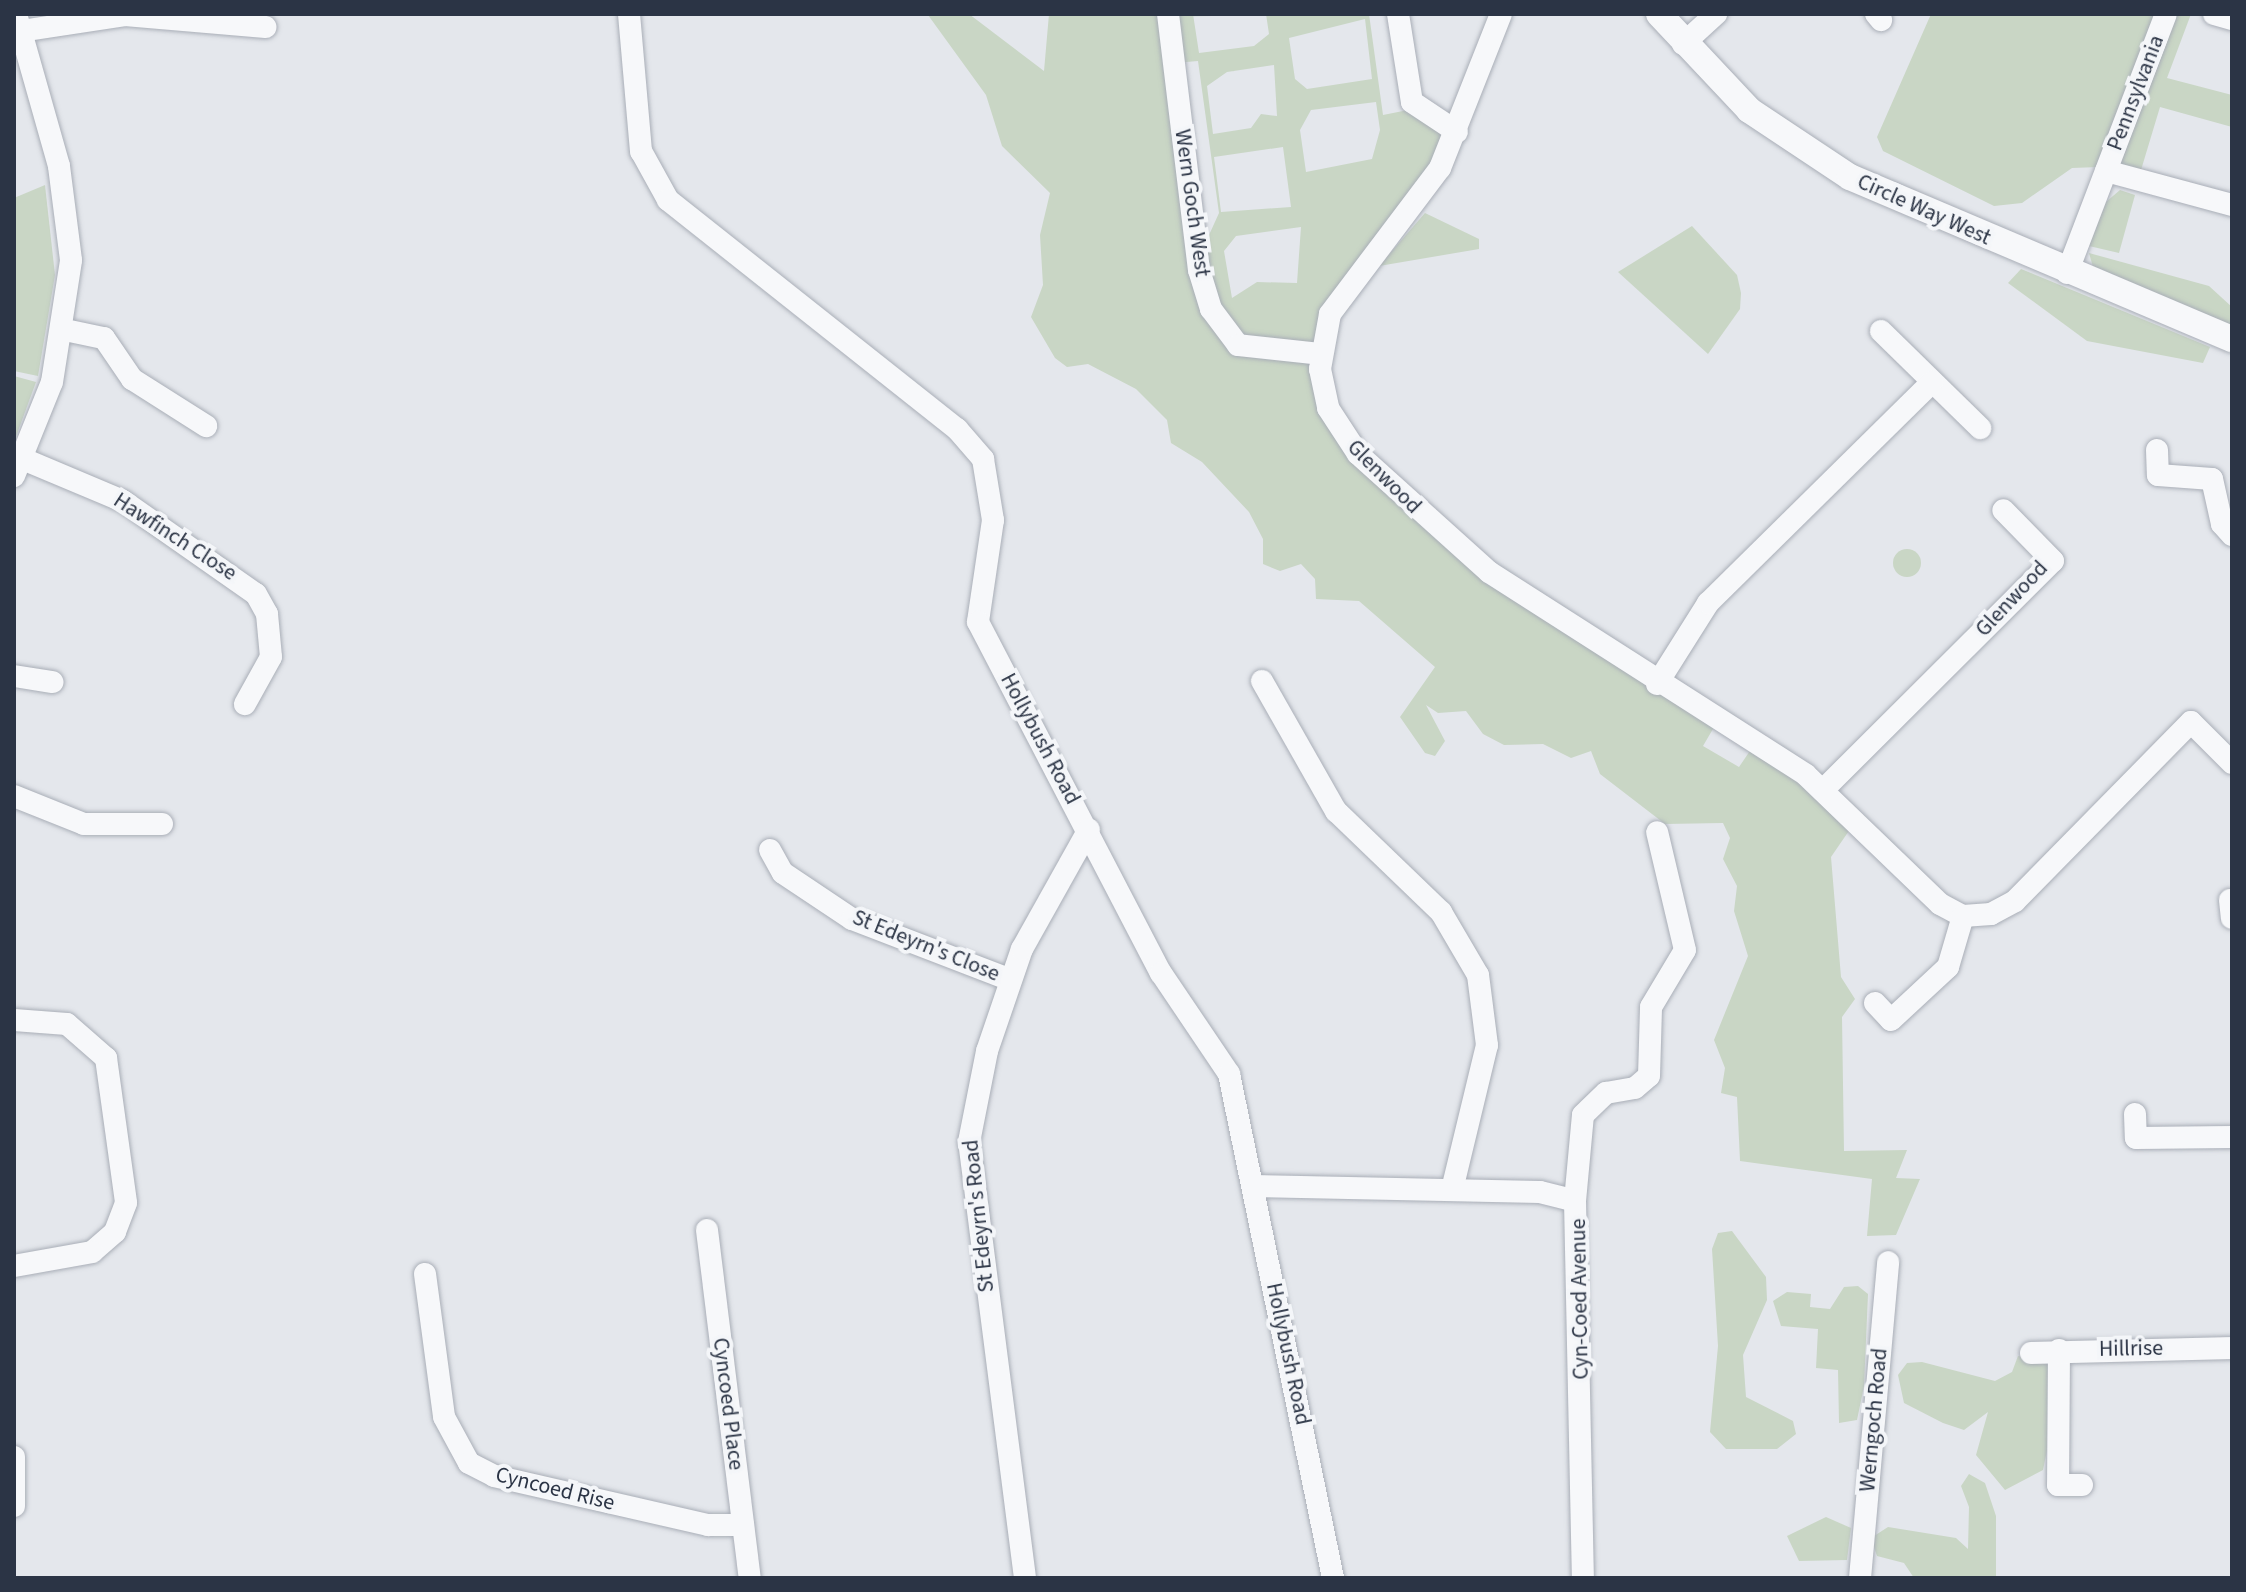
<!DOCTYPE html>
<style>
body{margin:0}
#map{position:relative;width:2246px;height:1592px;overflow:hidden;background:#e4e7ec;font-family:"Source Sans 3",sans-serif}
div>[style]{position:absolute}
.green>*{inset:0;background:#c9d6c5}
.round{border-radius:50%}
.roads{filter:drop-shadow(0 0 2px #a9aeb7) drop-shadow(0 0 2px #a9aeb7)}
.minor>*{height:22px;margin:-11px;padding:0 11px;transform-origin:11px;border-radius:11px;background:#f7f8fa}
.tertiary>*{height:26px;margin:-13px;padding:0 13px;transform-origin:13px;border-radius:13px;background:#f7f8fa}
span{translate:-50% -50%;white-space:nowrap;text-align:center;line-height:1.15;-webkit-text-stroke:8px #f4f6f9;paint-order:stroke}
.street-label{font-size:22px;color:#2b3445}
.frame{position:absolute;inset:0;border:16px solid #2b3445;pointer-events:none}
</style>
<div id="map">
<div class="green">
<i style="clip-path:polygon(evenodd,969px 14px,1044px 71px,1049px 14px,1193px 14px,1199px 53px,1254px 46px,1269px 34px,1266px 14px,1369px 14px,1383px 115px,1418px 108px,1457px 132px,1330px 314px,1328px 408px,1420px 513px,1717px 722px,1703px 746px,1739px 767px,1754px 745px,1855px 822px,1831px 857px,1841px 977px,1855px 999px,1842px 1017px,1844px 1151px,1907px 1150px,1896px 1178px,1920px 1179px,1896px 1235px,1867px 1236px,1872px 1179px,1740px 1161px,1737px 1097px,1721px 1093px,1725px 1068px,1714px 1040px,1748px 956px,1734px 911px,1737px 886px,1723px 859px,1730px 838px,1723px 823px,1665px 824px,1600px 774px,1591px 751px,1571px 758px,1543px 744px,1504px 745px,1483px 734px,1466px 711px,1438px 713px,1426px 705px,1445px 741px,1435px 756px,1425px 753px,1400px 717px,1435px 667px,1359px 601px,1316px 599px,1315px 579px,1301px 564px,1280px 571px,1263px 564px,1263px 539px,1249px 512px,1202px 462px,1171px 443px,1167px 420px,1136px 389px,1088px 364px,1067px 367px,1055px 358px,1031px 317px,1043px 285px,1040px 235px,1050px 193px,1002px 146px,986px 95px,928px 15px,969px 14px,1365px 19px,1372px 79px,1307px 89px,1295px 79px,1289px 38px,1365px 19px,969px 14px,1198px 61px,1219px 213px,1209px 235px,1196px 237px,1174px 63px,1198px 61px,969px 14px,1274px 65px,1277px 116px,1261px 114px,1251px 128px,1213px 134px,1207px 86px,1227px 72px,1274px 65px,969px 14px,1376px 102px,1380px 130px,1372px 159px,1306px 172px,1300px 130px,1311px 110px,1376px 102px,969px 14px,1283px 147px,1291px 207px,1221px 212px,1214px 157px,1283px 147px,969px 14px,1301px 227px,1297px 283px,1257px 282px,1232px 298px,1224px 251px,1236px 236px,1301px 227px)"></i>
<i style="clip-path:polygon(1931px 14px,2157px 14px,2099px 167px,2072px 168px,2022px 203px,1994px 206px,1883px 151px,1877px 137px)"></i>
<i style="clip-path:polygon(2166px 14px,2191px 14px,2167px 78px,2232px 95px,2232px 127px,2160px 107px,2138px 180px,2106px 171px)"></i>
<i style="clip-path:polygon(45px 185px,55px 275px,38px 376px,14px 371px,14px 198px)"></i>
<i style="clip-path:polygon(2120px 190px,2135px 195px,2119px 253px,2089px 246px,2106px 202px)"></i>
<i style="clip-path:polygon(1425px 213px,1479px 239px,1479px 249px,1379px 266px)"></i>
<i style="clip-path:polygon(1692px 226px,1737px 275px,1741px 293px,1740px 309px,1708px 354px,1618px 272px)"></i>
<i style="clip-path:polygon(2089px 253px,2209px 286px,2232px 307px,2232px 330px,2095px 274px)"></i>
<i style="clip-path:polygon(2021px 269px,2210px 347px,2203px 363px,2087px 341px,2008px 283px)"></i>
<i style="clip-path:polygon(14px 376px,36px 382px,14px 442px)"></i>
<i class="round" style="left:1893px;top:549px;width:28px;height:28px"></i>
<i style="clip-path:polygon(1732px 1231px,1766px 1277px,1767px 1300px,1743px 1355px,1746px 1397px,1793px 1421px,1796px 1434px,1777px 1449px,1726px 1449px,1710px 1432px,1718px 1346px,1712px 1249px,1718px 1233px)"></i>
<i style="clip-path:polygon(1858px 1286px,1868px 1294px,1864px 1386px,1857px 1420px,1839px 1423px,1838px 1370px,1816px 1368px,1818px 1329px,1781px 1326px,1773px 1301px,1787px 1292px,1811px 1294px,1810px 1307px,1830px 1309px,1844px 1287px)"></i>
<i style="clip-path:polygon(2018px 1356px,2050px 1363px,2047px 1450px,2043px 1470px,2005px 1490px,1976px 1455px,1988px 1412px,1964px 1430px,1943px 1423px,1904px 1403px,1898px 1375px,1907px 1363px,1922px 1362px,1995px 1381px,2012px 1372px)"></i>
<i style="clip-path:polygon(1969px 1474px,1985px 1483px,1996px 1516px,1996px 1578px,1914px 1578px,1904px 1563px,1877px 1556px,1871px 1538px,1888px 1527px,1956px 1538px,1968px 1549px,1969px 1507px,1961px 1486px)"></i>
<i style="clip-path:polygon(1826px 1517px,1851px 1528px,1847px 1560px,1799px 1561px,1787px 1536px)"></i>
</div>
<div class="roads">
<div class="minor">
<i style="left:629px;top:14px;width:138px;rotate:85deg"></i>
<i style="left:641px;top:151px;width:56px;rotate:61.1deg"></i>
<i style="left:668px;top:200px;width:369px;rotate:38.4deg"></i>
<i style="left:957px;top:429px;width:40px;rotate:49deg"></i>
<i style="left:983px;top:459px;width:62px;rotate:80.7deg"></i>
<i style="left:993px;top:520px;width:103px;rotate:98.4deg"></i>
<i style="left:978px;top:622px;width:396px;rotate:62.5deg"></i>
<i style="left:1161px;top:973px;width:122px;rotate:56deg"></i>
<i style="left:1229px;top:1074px;width:515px;rotate:78.34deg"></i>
<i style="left:1168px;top:14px;width:258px;rotate:83.1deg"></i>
<i style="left:1199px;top:270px;width:41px;rotate:72.9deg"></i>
<i style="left:1211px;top:309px;width:45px;rotate:53.1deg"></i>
<i style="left:1238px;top:345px;width:83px;rotate:6.2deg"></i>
<i style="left:1398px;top:14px;width:89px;rotate:81deg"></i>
<i style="left:1412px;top:102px;width:54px;rotate:33.7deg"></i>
<i style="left:1501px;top:14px;width:166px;rotate:111.6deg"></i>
<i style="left:1440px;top:168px;width:183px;rotate:127deg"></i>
<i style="left:1330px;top:314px;width:56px;rotate:100.3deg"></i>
<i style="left:1320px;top:369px;width:40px;rotate:78deg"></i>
<i style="left:1328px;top:408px;width:55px;rotate:56.9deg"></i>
<i style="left:1358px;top:454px;width:176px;rotate:42deg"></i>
<i style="left:1489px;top:572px;width:376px;rotate:32.6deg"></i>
<i style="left:1806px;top:775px;width:186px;rotate:43.9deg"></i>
<i style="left:1940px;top:904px;width:26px;rotate:28deg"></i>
<i style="left:1876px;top:14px;width:8px;rotate:50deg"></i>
<i style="left:2214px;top:14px;width:19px;rotate:16deg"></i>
<i style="left:21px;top:31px;width:105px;rotate:-8.7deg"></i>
<i style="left:125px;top:15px;width:141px;rotate:4.9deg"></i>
<i style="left:1683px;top:44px;width:45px;rotate:-42.3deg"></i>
<i style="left:2106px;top:171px;width:131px;rotate:15.1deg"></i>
<i style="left:2067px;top:273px;width:277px;rotate:-69.1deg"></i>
<i style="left:65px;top:330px;width:40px;rotate:12deg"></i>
<i style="left:104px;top:338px;width:50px;rotate:55.7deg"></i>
<i style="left:132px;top:379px;width:88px;rotate:32.4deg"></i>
<i style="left:1881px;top:331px;width:139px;rotate:44.4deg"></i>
<i style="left:2157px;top:450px;width:25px;rotate:88deg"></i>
<i style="left:2158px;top:475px;width:54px;rotate:4.2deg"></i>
<i style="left:2212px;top:479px;width:46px;rotate:77.5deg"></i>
<i style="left:2222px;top:524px;width:15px;rotate:48deg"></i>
<i style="left:23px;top:459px;width:108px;rotate:22.8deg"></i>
<i style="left:123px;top:501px;width:162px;rotate:35deg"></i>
<i style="left:256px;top:594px;width:23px;rotate:61deg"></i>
<i style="left:267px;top:614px;width:43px;rotate:84.7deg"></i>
<i style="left:271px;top:657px;width:54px;rotate:119deg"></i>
<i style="left:14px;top:476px;width:101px;rotate:-68deg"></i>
<i style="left:52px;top:382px;width:123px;rotate:-81.1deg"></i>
<i style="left:71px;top:260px;width:95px;rotate:-97.3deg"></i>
<i style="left:59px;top:166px;width:158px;rotate:-105.8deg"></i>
<i style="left:14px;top:676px;width:39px;rotate:9deg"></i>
<i style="left:1262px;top:681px;width:150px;rotate:60.4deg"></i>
<i style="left:1336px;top:811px;width:146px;rotate:43.9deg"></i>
<i style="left:1441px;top:912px;width:73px;rotate:59.6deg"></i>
<i style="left:1478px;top:975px;width:71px;rotate:82.7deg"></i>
<i style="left:1487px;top:1045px;width:149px;rotate:103.6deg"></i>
<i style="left:1657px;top:684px;width:96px;rotate:-57.8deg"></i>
<i style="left:1708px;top:603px;width:315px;rotate:-44.6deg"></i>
<i style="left:1824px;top:789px;width:323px;rotate:-44.9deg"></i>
<i style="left:2053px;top:561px;width:71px;rotate:-134.4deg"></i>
<i style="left:14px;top:796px;width:75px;rotate:21.8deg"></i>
<i style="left:84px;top:824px;width:78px"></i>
<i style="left:770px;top:850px;width:26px;rotate:61deg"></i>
<i style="left:783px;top:873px;width:83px;rotate:33.7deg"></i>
<i style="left:852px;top:919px;width:170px;rotate:21deg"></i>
<i style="left:2230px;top:900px;width:18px;rotate:84deg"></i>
<i style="left:1875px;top:1003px;width:23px;rotate:47deg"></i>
<i style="left:1891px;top:1020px;width:78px;rotate:-42.9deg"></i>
<i style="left:1948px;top:967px;width:53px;rotate:-73.6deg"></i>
<i style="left:1963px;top:916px;width:28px;rotate:-4deg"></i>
<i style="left:1991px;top:914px;width:27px;rotate:-28deg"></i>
<i style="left:2015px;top:901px;width:251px;rotate:-45.5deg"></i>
<i style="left:2191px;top:722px;width:58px;rotate:45deg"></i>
<i style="left:14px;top:1020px;width:53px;rotate:4.3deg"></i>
<i style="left:67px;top:1024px;width:52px;rotate:41.1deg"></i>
<i style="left:106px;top:1058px;width:146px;rotate:82.1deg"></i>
<i style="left:126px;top:1203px;width:31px;rotate:111deg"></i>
<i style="left:115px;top:1232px;width:30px;rotate:139deg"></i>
<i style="left:92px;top:1252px;width:79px;rotate:169.8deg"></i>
<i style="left:2135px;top:1114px;width:24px;rotate:88deg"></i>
<i style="left:2136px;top:1138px;width:96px;rotate:-0.6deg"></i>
<i style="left:1253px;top:1186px;width:287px;rotate:1.2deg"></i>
<i style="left:1540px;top:1192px;width:36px;rotate:14deg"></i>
<i style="left:1575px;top:1201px;width:377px;rotate:88.8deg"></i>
<i style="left:1575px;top:1201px;width:86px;rotate:-84.7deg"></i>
<i style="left:1583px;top:1115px;width:32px;rotate:-44deg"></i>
<i style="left:1606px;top:1093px;width:29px;rotate:-10deg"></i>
<i style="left:1635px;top:1088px;width:18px;rotate:-41deg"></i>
<i style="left:1649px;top:1076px;width:69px;rotate:-88.3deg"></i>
<i style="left:1651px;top:1007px;width:66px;rotate:-59.2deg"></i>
<i style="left:1685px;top:950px;width:121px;rotate:-103.3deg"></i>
<i style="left:707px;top:1230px;width:351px;rotate:83deg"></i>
<i style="left:425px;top:1274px;width:144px;rotate:82.4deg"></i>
<i style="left:444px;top:1417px;width:52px;rotate:61.5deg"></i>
<i style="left:469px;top:1463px;width:28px;rotate:27deg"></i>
<i style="left:494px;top:1476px;width:220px;rotate:12.9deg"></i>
<i style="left:708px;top:1525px;width:35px"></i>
<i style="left:2059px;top:1350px;width:135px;rotate:90.4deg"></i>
<i style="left:2058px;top:1485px;width:24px"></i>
<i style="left:2031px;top:1353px;width:201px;rotate:-1.4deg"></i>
<i style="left:14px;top:1457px;width:49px;rotate:90deg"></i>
<i style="left:1025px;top:1578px;width:440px;rotate:-97.3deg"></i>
<i style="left:969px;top:1142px;width:93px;rotate:-78.8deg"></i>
<i style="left:987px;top:1051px;width:108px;rotate:-71.1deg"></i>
<i style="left:1022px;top:949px;width:137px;rotate:-60.8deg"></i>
<i style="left:1860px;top:1578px;width:317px;rotate:-84.9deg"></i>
</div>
<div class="tertiary">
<i style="left:1659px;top:14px;width:132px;rotate:46.8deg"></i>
<i style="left:1749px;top:110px;width:121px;rotate:33.6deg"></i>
<i style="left:1850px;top:177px;width:415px;rotate:23deg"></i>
</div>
</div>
<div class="street-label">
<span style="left:2136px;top:93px;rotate:-69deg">Pennsylvania</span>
<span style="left:1192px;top:203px;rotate:82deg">Wern Goch West</span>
<span style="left:1924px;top:210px;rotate:24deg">Circle Way West</span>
<span style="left:1384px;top:477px;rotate:45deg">Glenwood</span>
<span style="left:175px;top:537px;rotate:33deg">Hawfinch Close</span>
<span style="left:2012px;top:599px;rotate:-47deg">Glenwood</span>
<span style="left:1040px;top:739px;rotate:62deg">Hollybush Road</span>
<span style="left:926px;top:946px;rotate:22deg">St Edeyrn's Close</span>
<span style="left:979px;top:1216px;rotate:-96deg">St Edeyrn's Road</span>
<span style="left:1580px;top:1299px;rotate:-91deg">Cyn-Coed Avenue</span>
<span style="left:2131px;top:1349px;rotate:-1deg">Hillrise</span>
<span style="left:1288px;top:1354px;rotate:78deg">Hollybush Road</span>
<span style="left:728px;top:1404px;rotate:83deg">Cyncoed Place</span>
<span style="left:1874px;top:1420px;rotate:-85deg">Werngoch Road</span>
<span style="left:555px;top:1489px;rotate:14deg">Cyncoed Rise</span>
</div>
<div class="frame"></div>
</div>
